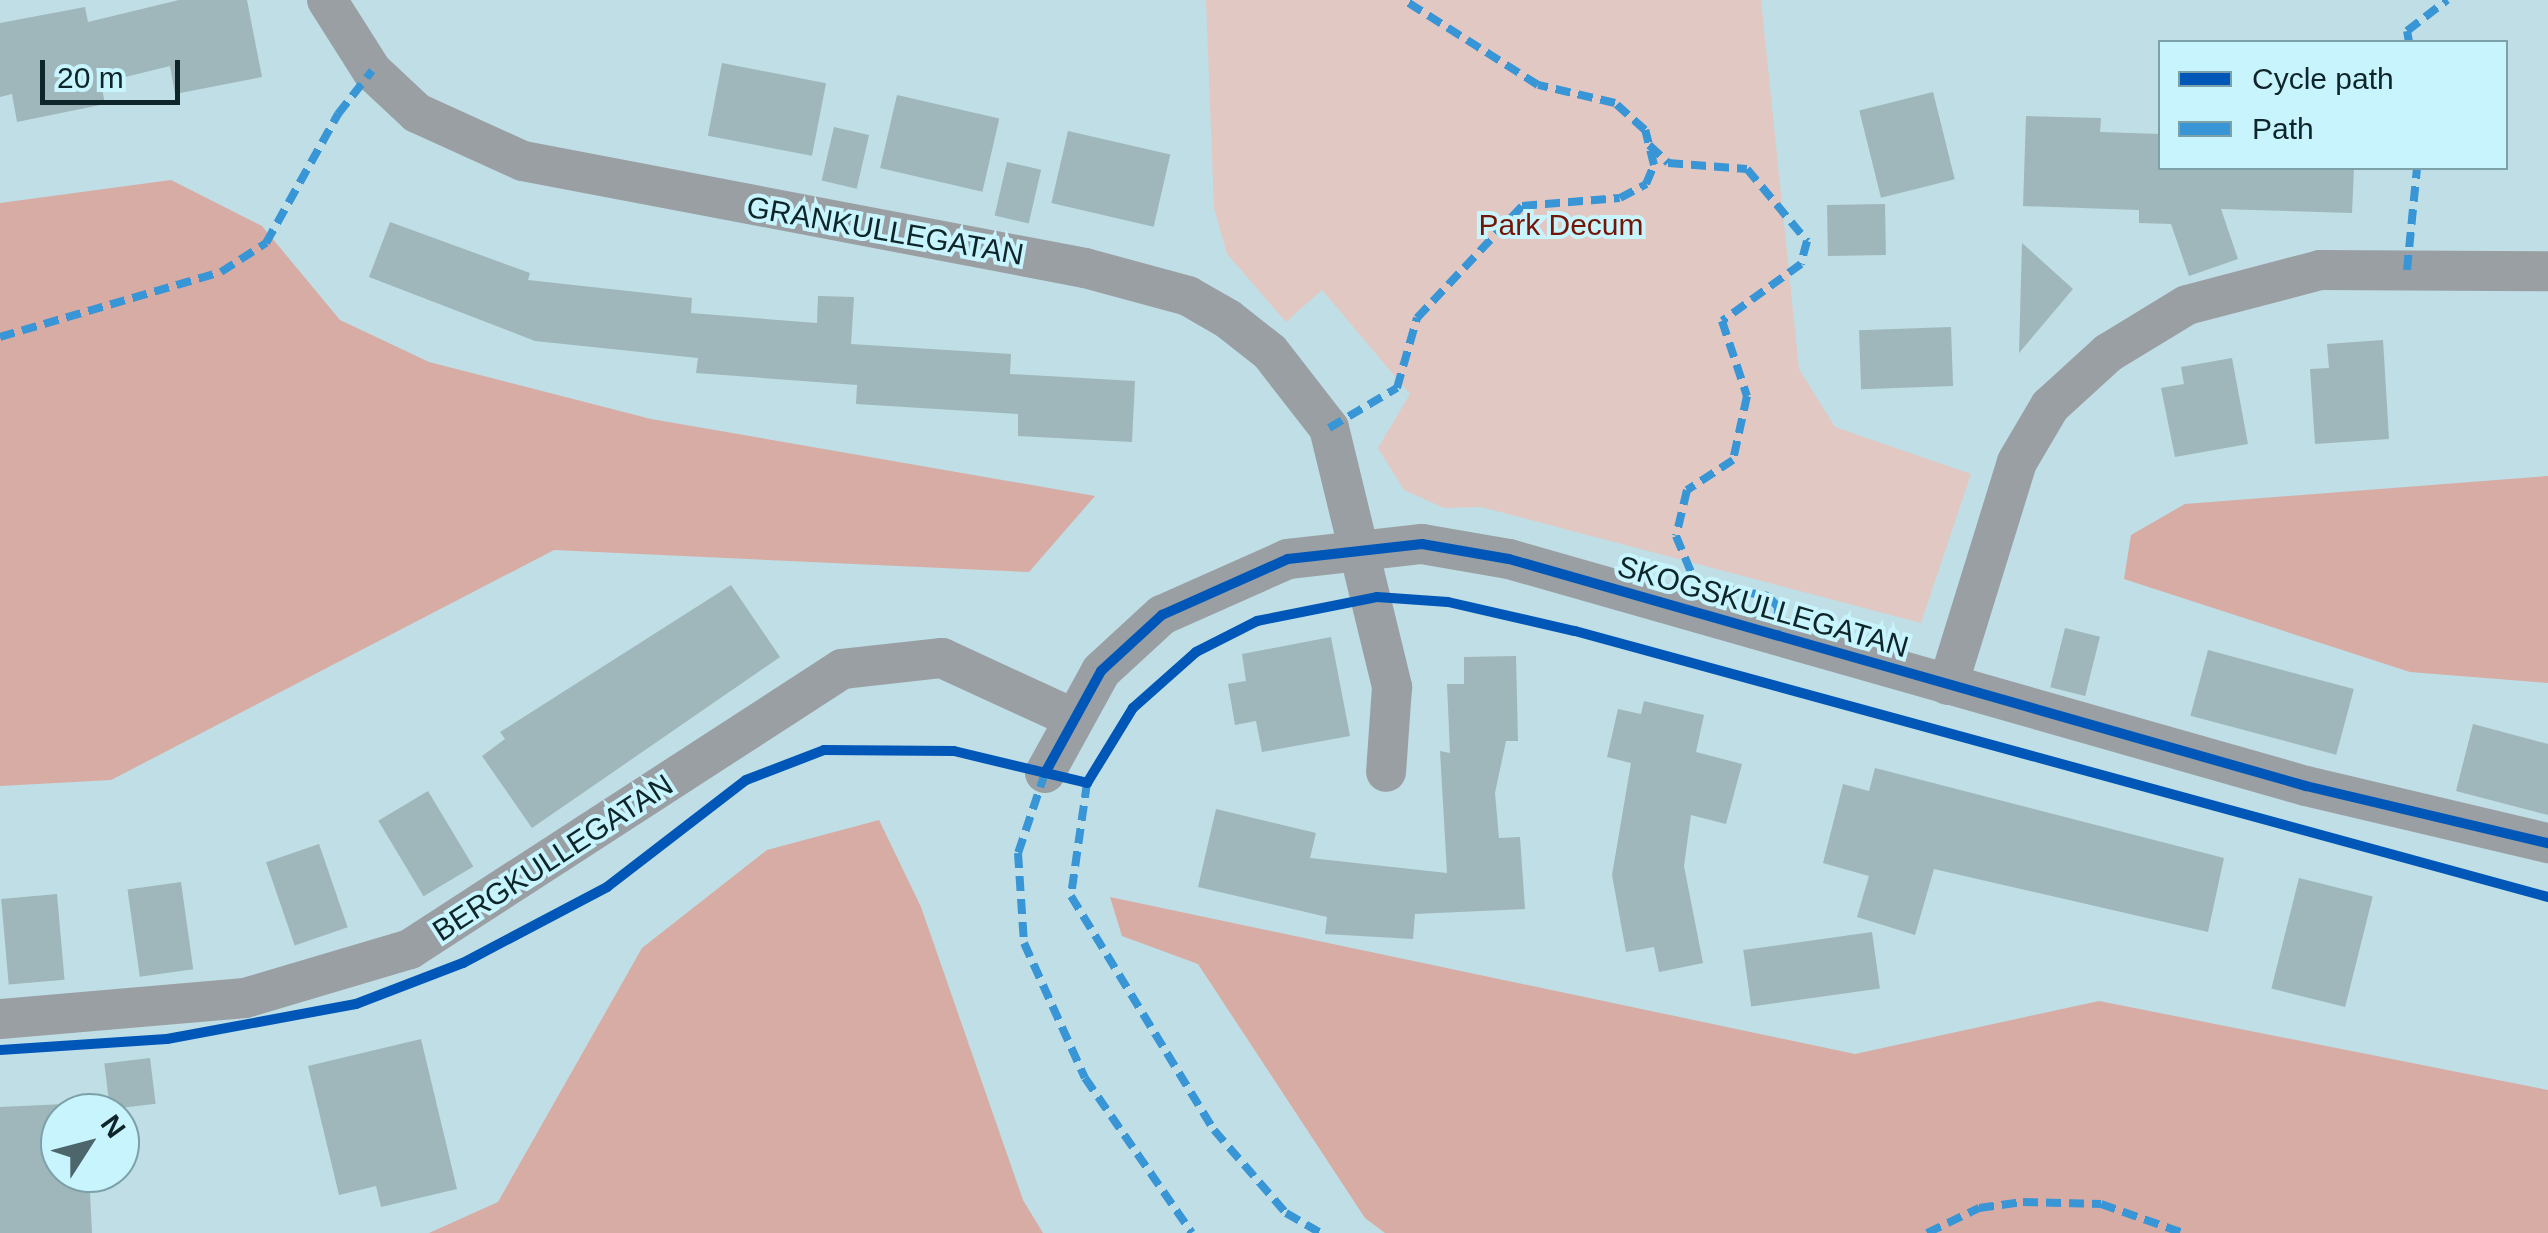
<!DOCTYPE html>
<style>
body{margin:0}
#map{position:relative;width:2548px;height:1233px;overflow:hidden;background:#bfdee5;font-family:Helvetica,sans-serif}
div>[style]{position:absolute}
.green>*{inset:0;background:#e2c8c3}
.forest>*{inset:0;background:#d7aca4}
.building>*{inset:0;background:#9fb7ba;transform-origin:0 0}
.minor>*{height:40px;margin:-20px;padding:0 20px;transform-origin:20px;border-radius:20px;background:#9a9fa4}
.quiet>*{height:8px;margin-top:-4px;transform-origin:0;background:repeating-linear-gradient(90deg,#3895d6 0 15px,transparent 0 23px)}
.cycleway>*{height:10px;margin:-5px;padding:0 5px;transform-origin:5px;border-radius:5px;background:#0057b8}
span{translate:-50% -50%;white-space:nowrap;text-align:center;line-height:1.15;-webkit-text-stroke:8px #c7f4fd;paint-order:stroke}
.park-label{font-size:30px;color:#731607}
.street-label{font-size:30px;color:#0e2529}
.legend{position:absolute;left:2158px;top:40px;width:350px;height:130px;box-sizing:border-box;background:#c7f4fd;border:2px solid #7da1a8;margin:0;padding:12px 18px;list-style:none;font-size:30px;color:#0e2529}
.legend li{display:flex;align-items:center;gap:20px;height:50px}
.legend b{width:50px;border:2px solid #7da1a8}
.north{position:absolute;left:40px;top:1093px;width:100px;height:100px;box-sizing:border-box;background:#c7f4fd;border:2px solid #7da1a8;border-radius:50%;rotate:54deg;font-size:28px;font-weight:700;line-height:40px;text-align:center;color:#0e2529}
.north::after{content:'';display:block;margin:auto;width:35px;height:45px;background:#4c666b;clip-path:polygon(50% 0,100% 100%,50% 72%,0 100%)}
.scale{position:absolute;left:40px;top:60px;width:140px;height:45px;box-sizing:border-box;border:5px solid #0e2529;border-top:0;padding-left:12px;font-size:30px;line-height:35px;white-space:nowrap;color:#0e2529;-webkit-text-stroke:8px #c7f4fd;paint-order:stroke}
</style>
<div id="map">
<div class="green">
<i style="clip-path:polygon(1206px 0,1761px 0,1799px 369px,1835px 427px,1971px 474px,1921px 623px,1481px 507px,1444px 508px,1404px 490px,1378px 448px,1410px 394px,1322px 290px,1286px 322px,1227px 254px,1214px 208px)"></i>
</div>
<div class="forest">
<i style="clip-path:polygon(171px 180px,262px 226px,340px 320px,429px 362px,651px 419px,1095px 496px,1029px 572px,554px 550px,111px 780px,0 786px,0 203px)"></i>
<i style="clip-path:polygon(2548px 476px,2548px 683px,2410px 672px,2124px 579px,2131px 535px,2185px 504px)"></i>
<i style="clip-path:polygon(879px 820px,921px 907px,1023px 1200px,1043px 1233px,429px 1233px,498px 1202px,642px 948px,767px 850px)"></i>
<i style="clip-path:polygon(1110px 897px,1855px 1054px,2099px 1001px,2548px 1090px,2548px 1233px,1385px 1233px,1365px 1218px,1198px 964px,1122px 936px)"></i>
</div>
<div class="building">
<i style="clip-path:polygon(179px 0,247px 0,262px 77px,175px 94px,170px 66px,101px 83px,105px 104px,17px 122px,12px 94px,0 97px,0 23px,85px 7px,88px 22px)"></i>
<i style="left:722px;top:63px;width:106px;height:74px;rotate:11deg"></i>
<i style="left:1933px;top:92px;width:90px;height:76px;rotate:76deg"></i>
<i style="left:897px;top:95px;width:105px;height:75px;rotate:13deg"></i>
<i style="clip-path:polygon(2026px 116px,2101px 118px,2100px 132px,2160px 134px,2160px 168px,2354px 168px,2352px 213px,2221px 209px,2238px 259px,2189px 276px,2171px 224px,2139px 223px,2139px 210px,2023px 206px)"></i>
<i style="left:834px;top:127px;width:36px;height:55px;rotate:13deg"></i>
<i style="left:1068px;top:131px;width:105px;height:74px;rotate:13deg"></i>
<i style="left:1007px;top:162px;width:35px;height:55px;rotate:13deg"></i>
<i style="left:1885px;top:204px;width:51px;height:58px;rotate:89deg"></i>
<i style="clip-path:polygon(390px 222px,530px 273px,528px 280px,692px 298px,691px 313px,817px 323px,818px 296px,854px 297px,851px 344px,1011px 354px,1010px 374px,1135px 381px,1132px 442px,1018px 436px,1018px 414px,856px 404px,857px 385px,696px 373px,698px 358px,535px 341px,369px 277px)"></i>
<i style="clip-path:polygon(2022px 243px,2073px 289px,2019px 353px)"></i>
<i style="left:1951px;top:327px;width:59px;height:92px;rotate:88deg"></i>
<i style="clip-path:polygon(2383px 340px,2389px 439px,2315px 444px,2310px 369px,2329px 368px,2327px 344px)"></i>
<i style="clip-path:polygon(2232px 358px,2248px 444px,2175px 457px,2161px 388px,2184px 384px,2181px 367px)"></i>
<i style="clip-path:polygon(731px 585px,780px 657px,532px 828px,482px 756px,505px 739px,500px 732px)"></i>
<i style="left:2065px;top:628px;width:36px;height:61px;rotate:14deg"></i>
<i style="clip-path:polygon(1331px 637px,1350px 736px,1262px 752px,1256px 721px,1235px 725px,1228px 684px,1246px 681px,1242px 654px)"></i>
<i style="left:2208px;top:650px;width:151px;height:68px;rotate:15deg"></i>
<i style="clip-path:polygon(1516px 656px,1518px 741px,1506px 741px,1495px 793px,1499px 838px,1520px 837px,1525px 909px,1415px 914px,1413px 939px,1325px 934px,1327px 917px,1198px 887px,1216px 809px,1316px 833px,1310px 858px,1447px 873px,1440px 751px,1450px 753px,1447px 684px,1464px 684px,1464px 657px)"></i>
<i style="clip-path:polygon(1644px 701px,1704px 715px,1696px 752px,1742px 764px,1726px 824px,1691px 815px,1684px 866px,1703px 963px,1659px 972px,1654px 947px,1626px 952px,1612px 875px,1631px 763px,1607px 757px,1618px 709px,1641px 714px)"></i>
<i style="clip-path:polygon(2473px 724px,2548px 744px,2548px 815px,2456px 791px)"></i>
<i style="clip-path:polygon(1875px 768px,2224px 858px,2208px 932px,1934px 869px,1915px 935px,1857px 917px,1869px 876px,1823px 863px,1843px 784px,1869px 791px)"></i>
<i style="left:428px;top:791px;width:88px;height:58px;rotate:59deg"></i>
<i style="left:319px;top:844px;width:88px;height:56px;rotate:71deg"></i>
<i style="left:2299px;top:878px;width:76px;height:114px;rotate:14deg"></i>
<i style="left:181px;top:882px;width:88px;height:54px;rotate:82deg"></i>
<i style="left:57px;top:894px;width:86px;height:56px;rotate:85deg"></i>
<i style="left:1872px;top:932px;width:57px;height:130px;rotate:82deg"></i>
<i style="clip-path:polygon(421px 1039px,457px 1189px,381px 1207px,376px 1186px,339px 1195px,308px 1066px)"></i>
<i style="left:150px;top:1058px;width:46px;height:46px;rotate:83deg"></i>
<i style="clip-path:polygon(87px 1103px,87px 1113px,60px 1113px,60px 1173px,89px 1173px,92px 1233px,0 1233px,0 1107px)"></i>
</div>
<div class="minor">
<i style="left:327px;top:0;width:84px;rotate:57.6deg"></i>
<i style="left:372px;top:71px;width:62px;rotate:43deg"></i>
<i style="left:417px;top:113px;width:116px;rotate:24.4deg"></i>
<i style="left:523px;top:161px;width:572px;rotate:10.78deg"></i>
<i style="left:1085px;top:268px;width:107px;rotate:15.2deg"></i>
<i style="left:1188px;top:296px;width:46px;rotate:29.9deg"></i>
<i style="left:1228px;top:319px;width:53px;rotate:38.2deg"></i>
<i style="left:1270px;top:352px;width:96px;rotate:52.2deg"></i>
<i style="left:1329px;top:428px;width:267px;rotate:76.3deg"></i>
<i style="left:1392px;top:687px;width:85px;rotate:94deg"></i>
<i style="left:1948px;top:685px;width:233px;rotate:-72.8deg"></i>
<i style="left:2017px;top:462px;width:65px;rotate:-59.5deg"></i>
<i style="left:2050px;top:406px;width:79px;rotate:-42.4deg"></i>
<i style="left:2108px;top:353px;width:92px;rotate:-31.3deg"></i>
<i style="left:2187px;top:305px;width:138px;rotate:-14.7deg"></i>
<i style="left:2320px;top:270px;width:228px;rotate:0.3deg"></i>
<i style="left:1045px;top:773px;width:116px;rotate:-61.2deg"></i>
<i style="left:1101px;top:671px;width:83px;rotate:-42.6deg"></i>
<i style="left:1162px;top:615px;width:138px;rotate:-24deg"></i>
<i style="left:1288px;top:559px;width:135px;rotate:-6.4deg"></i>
<i style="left:1422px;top:544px;width:88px;rotate:9.8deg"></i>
<i style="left:1509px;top:559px;width:829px;rotate:15.9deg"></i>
<i style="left:2306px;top:786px;width:249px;rotate:13.3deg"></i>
<i style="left:0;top:1019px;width:246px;rotate:-4.9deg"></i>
<i style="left:245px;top:998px;width:172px;rotate:-16.5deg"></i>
<i style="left:410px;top:949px;width:515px;rotate:-32.95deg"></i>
<i style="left:842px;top:669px;width:101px;rotate:-6.3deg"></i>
<i style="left:942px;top:658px;width:141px;rotate:24.7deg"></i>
</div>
<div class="quiet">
<i style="left:2409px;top:42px;width:11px;rotate:-100deg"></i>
<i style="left:2407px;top:31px;width:51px;rotate:-37.8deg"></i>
<i style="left:1649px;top:145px;width:26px;rotate:43deg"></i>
<i style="left:1668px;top:163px;width:79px;rotate:4.3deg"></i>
<i style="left:1747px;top:169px;width:94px;rotate:50.2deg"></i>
<i style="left:1807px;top:241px;width:24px;rotate:105deg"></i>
<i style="left:1801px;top:264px;width:97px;rotate:144.2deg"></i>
<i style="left:1722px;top:321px;width:79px;rotate:71.6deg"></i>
<i style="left:1747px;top:396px;width:66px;rotate:102.3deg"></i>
<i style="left:1733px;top:460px;width:55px;rotate:146.9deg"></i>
<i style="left:1687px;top:490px;width:47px;rotate:103.4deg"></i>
<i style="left:1676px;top:536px;width:52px;rotate:67.4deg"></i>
<i style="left:1696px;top:584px;width:73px;rotate:9.5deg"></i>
<i style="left:1768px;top:596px;width:15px;rotate:48deg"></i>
<i style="left:1778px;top:607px;width:30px;rotate:92deg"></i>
<i style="left:2407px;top:270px;width:102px;rotate:-84.4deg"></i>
<i style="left:0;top:337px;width:230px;rotate:-16.4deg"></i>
<i style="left:221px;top:272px;width:54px;rotate:-32.8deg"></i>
<i style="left:266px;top:243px;width:148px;rotate:-60.8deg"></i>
<i style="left:338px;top:114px;width:55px;rotate:-51.7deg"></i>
<i style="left:1329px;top:428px;width:79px;rotate:-30.5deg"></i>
<i style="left:1397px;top:388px;width:73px;rotate:-74.1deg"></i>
<i style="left:1417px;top:318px;width:154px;rotate:-46.8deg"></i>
<i style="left:1522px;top:206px;width:98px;rotate:-4.7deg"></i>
<i style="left:1620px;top:198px;width:30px;rotate:-28deg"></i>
<i style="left:1646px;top:184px;width:21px;rotate:-67deg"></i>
<i style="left:1654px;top:165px;width:36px;rotate:-104deg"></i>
<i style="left:1645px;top:130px;width:40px;rotate:-138deg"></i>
<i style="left:1615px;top:103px;width:79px;rotate:-166.8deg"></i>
<i style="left:1538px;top:85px;width:159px;rotate:-147.6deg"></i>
<i style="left:1045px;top:773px;width:84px;rotate:108.6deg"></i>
<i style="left:1018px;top:853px;width:90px;rotate:86.2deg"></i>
<i style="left:1024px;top:943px;width:148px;rotate:65.7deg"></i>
<i style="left:1085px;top:1078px;width:188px;rotate:55.4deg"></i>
<i style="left:1087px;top:783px;width:114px;rotate:98.1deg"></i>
<i style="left:1071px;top:896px;width:274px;rotate:58.6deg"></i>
<i style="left:1214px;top:1130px;width:110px;rotate:49.1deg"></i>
<i style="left:1286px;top:1213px;width:39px;rotate:30deg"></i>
<i style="left:1927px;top:1233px;width:58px;rotate:-25.7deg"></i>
<i style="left:1979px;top:1208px;width:44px;rotate:-7.8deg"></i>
<i style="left:2023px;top:1202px;width:78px;rotate:1.5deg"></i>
<i style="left:2101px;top:1204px;width:87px;rotate:19.5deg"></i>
</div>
<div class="cycleway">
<i style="left:1045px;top:773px;width:116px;rotate:-61.2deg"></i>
<i style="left:1101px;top:671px;width:83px;rotate:-42.6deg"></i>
<i style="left:1162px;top:615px;width:138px;rotate:-24deg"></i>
<i style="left:1288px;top:559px;width:135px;rotate:-6.4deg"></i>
<i style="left:1422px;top:544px;width:88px;rotate:9.8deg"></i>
<i style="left:1509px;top:559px;width:829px;rotate:15.9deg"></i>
<i style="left:2306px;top:786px;width:249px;rotate:13.3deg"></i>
<i style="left:0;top:1050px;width:167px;rotate:-3.8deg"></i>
<i style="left:167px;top:1039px;width:192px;rotate:-10.5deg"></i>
<i style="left:356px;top:1004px;width:115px;rotate:-21deg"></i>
<i style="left:463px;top:963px;width:163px;rotate:-27.8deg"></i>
<i style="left:607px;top:887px;width:175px;rotate:-37.6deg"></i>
<i style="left:746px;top:780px;width:84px;rotate:-21deg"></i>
<i style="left:824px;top:750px;width:130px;rotate:0.4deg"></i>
<i style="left:954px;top:751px;width:137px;rotate:13.5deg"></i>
<i style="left:1087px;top:783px;width:88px;rotate:-58.5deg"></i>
<i style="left:1133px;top:708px;width:84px;rotate:-41.6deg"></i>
<i style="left:1196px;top:652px;width:68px;rotate:-26.9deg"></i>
<i style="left:1257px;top:621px;width:122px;rotate:-11.3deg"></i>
<i style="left:1377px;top:597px;width:71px;rotate:4deg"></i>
<i style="left:1448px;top:602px;width:130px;rotate:12.9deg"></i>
<i style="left:1575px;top:631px;width:1009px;rotate:15.29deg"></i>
</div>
<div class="park-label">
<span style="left:1561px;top:225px">Park Decum</span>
</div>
<div class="street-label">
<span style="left:885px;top:231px;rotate:10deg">GRANKULLEGATAN</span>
<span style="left:1763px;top:607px;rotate:16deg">SKOGSKULLEGATAN</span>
<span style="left:553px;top:858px;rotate:-33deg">BERGKULLEGATAN</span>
</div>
<ul class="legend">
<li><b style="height:12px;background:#0057b8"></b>Cycle path</li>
<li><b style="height:12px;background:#3895d6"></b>Path</li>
</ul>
<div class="north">N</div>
<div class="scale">20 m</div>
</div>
